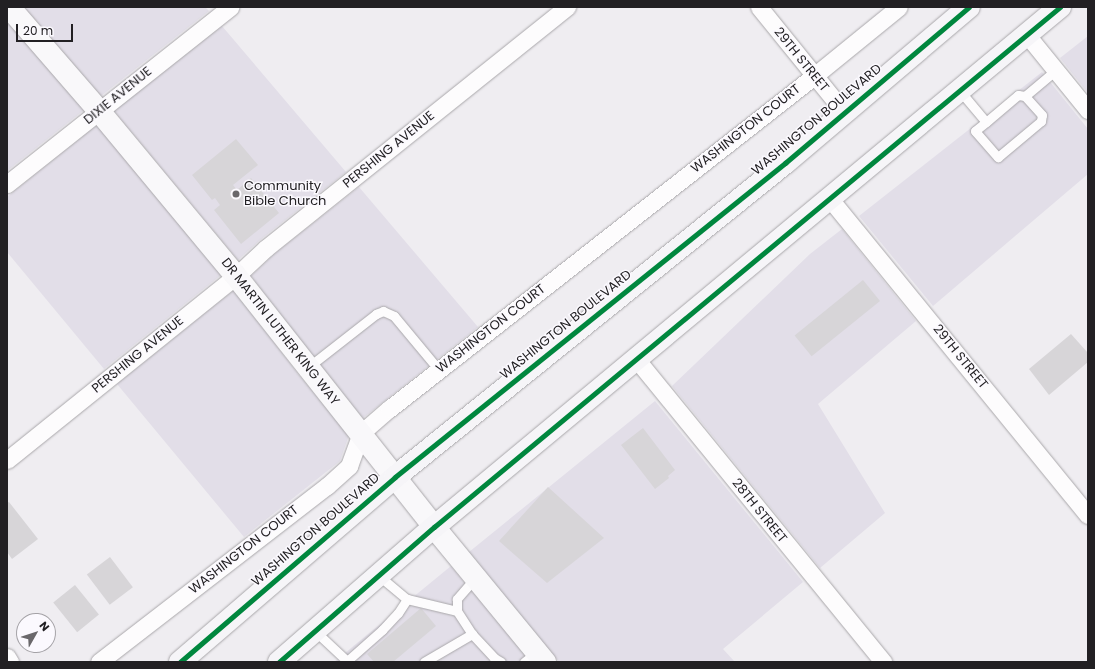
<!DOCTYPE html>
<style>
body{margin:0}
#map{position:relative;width:1095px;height:669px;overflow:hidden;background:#efedf1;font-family:Poppins,sans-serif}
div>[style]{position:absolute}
.built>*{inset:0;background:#e2dee8}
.building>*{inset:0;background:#d7d5d8;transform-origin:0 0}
.roads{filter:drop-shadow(0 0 1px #a9a7aa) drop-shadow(0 0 1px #a9a7aa)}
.lane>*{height:9px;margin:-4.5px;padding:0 4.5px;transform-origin:4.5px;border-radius:4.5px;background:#fdfcfd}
.street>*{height:17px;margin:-8.5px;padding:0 8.5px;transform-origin:8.5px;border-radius:8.5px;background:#fdfcfd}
.secondary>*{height:22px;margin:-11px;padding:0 11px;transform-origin:11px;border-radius:11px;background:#f9f8fa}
.primary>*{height:22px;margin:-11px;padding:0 11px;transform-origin:11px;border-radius:11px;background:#f6f5f8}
.cycleway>*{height:5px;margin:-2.5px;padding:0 2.5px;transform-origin:2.5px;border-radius:2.5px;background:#00873e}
.dots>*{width:11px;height:11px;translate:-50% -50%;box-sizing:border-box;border:2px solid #fbf9fe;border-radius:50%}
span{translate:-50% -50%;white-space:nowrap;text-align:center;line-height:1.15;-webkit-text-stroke:3px #fbf9fe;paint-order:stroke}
.street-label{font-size:13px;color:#222023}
.poi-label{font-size:13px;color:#222023}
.left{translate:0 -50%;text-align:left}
.frame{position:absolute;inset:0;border:8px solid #222023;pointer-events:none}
.north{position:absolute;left:16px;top:613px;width:40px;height:40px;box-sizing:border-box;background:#fbf9fe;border:1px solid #a4a2a6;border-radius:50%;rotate:51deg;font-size:11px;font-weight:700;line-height:16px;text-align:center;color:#222023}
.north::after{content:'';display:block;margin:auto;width:14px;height:18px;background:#6a686b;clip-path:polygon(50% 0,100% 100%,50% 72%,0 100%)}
.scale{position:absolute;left:16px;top:24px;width:57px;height:18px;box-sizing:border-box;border:2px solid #222023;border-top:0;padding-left:5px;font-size:12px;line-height:14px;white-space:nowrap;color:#222023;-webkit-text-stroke:3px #fbf9fe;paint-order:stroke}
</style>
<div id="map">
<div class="built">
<i style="clip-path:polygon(24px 7px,205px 7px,209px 11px,101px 96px)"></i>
<i style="clip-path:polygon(7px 21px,84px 110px,7px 171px)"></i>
<i style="clip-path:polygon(222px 26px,346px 172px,260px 240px,238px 260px,114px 111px)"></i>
<i style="clip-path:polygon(1088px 36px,1088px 93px,1060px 58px)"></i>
<i style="clip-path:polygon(1042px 72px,1088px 129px,1088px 174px,933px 306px,859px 216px)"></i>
<i style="clip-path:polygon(97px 125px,221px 275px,104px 369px,7px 252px,7px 197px)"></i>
<i style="clip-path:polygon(359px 187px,478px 327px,363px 418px,316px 361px,251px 276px,273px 255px)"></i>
<i style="clip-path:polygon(842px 229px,916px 321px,818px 404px,885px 513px,820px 568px,672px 386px,810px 254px)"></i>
<i style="clip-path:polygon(234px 290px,298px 374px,349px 435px,340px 461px,244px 537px,117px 384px)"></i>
<i style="clip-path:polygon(655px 401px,803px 582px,723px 649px,735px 662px,559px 662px,469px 552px)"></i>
<i style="clip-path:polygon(451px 566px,531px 662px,334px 662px)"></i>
</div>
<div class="building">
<i style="clip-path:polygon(236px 139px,258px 165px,233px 185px,237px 190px,251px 178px,279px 213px,241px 244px,214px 210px,220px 205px,215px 198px,212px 200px,192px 175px)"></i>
<i style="left:863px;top:280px;width:27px;height:88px;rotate:51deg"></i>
<i style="clip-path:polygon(1071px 334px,1088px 353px,1088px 362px,1049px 395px,1029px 369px)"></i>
<i style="clip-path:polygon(643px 428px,675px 470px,668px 476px,669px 478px,655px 489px,621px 445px)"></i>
<i style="clip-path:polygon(548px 487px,604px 538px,547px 583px,499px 541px)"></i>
<i style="clip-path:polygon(9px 502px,38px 539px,12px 559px,7px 552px,7px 503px)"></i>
<i style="left:110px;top:557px;width:38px;height:29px;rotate:53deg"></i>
<i style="left:75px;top:585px;width:38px;height:28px;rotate:51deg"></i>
<i style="clip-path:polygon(421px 608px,436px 626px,393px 662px,374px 662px,367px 654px)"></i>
</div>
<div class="roads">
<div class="lane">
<i style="left:960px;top:91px;width:40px;rotate:50deg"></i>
<i style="left:986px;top:122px;width:14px;rotate:141deg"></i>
<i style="left:975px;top:131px;width:35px;rotate:49deg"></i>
<i style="left:998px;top:157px;width:56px;rotate:-39.9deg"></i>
<i style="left:1041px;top:121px;width:6px;rotate:-81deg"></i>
<i style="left:1042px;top:115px;width:25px;rotate:-132deg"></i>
<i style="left:1025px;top:96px;width:40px;rotate:-40deg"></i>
<i style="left:986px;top:122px;width:42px;rotate:-40.2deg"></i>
<i style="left:1018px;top:95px;width:7px;rotate:8deg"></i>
<i style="left:307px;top:368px;width:88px;rotate:-38deg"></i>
<i style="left:376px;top:314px;width:8px;rotate:-23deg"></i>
<i style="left:383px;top:311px;width:12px;rotate:24deg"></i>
<i style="left:394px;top:316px;width:70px;rotate:50.2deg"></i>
<i style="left:378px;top:575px;width:38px;rotate:40deg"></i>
<i style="left:407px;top:599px;width:51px;rotate:13.5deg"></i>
<i style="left:475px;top:578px;width:28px;rotate:131deg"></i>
<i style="left:457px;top:599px;width:12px;rotate:90deg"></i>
<i style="left:457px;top:611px;width:27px;rotate:57deg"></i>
<i style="left:472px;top:634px;width:33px;rotate:47deg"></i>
<i style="left:494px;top:658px;width:8px;rotate:30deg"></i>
<i style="left:315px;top:631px;width:45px;rotate:43.2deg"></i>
<i style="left:347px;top:661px;width:47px;rotate:-41.5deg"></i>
<i style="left:382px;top:630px;width:23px;rotate:-47deg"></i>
<i style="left:398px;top:613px;width:17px;rotate:-57deg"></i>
<i style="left:424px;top:662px;width:56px;rotate:-30.3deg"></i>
<i style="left:524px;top:662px;width:16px;rotate:-38deg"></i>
</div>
<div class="street">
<i style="left:759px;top:7px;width:135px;rotate:51deg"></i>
<i style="left:1027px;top:35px;width:97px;rotate:50.9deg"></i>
<i style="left:7px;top:184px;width:285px;rotate:-38.4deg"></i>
<i style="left:830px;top:199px;width:408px;rotate:50.8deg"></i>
<i style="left:637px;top:360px;width:390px;rotate:50.8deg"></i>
<i style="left:7px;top:460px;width:294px;rotate:-38.8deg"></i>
<i style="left:236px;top:276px;width:41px;rotate:-43deg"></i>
<i style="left:266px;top:248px;width:386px;rotate:-38.7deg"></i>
<i style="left:7px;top:657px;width:6px;rotate:59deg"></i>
<i style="left:99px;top:662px;width:288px;rotate:-37.7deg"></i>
<i style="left:327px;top:486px;width:30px;rotate:-42deg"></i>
<i style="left:349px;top:466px;width:35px;rotate:-70deg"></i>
<i style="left:361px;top:433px;width:37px;rotate:-41deg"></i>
<i style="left:389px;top:409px;width:540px;rotate:-38.08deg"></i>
<i style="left:814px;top:76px;width:109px;rotate:-39.1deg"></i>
</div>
<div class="secondary">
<i style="left:9px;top:7px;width:138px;rotate:49.1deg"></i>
<i style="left:99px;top:111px;width:214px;rotate:50.3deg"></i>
<i style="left:236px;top:276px;width:320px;rotate:51.7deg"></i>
<i style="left:434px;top:527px;width:175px;rotate:50.6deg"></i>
</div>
<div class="primary">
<i style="left:180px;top:662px;width:284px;rotate:-40.7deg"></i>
<i style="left:395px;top:477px;width:501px;rotate:-38.84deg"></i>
<i style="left:785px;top:163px;width:241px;rotate:-40.3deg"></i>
<i style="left:279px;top:662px;width:206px;rotate:-41.1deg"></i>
<i style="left:434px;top:527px;width:814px;rotate:-39.72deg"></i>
</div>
</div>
<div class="cycleway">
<i style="left:180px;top:662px;width:284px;rotate:-40.7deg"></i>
<i style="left:395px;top:477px;width:501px;rotate:-38.84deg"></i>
<i style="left:785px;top:163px;width:241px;rotate:-40.3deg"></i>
<i style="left:279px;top:662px;width:206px;rotate:-41.1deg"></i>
<i style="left:434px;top:527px;width:814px;rotate:-39.72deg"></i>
</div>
<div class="dots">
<i style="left:236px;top:194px;background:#6a686b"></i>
</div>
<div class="street-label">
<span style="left:801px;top:60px;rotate:51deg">29TH STREET</span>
<span style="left:118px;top:96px;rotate:-39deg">DIXIE AVENUE</span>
<span style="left:817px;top:120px;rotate:-40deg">WASHINGTON BOULEVARD</span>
<span style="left:746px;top:129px;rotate:-38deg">WASHINGTON COURT</span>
<span style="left:389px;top:150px;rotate:-39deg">PERSHING AVENUE</span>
<span style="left:566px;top:325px;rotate:-39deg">WASHINGTON BOULEVARD</span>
<span style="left:491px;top:329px;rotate:-38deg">WASHINGTON COURT</span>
<span style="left:280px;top:332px;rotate:52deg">DR MARTIN LUTHER KING WAY</span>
<span style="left:138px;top:355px;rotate:-39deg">PERSHING AVENUE</span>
<span style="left:960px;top:357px;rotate:51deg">29TH STREET</span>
<span style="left:759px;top:511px;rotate:51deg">28TH STREET</span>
<span style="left:316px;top:530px;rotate:-41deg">WASHINGTON BOULEVARD</span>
<span style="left:244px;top:550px;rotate:-38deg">WASHINGTON COURT</span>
</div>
<div class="poi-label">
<span class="left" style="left:244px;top:194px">Community<br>Bible Church</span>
</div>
<div class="frame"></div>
<div class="north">N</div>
<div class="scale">20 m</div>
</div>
